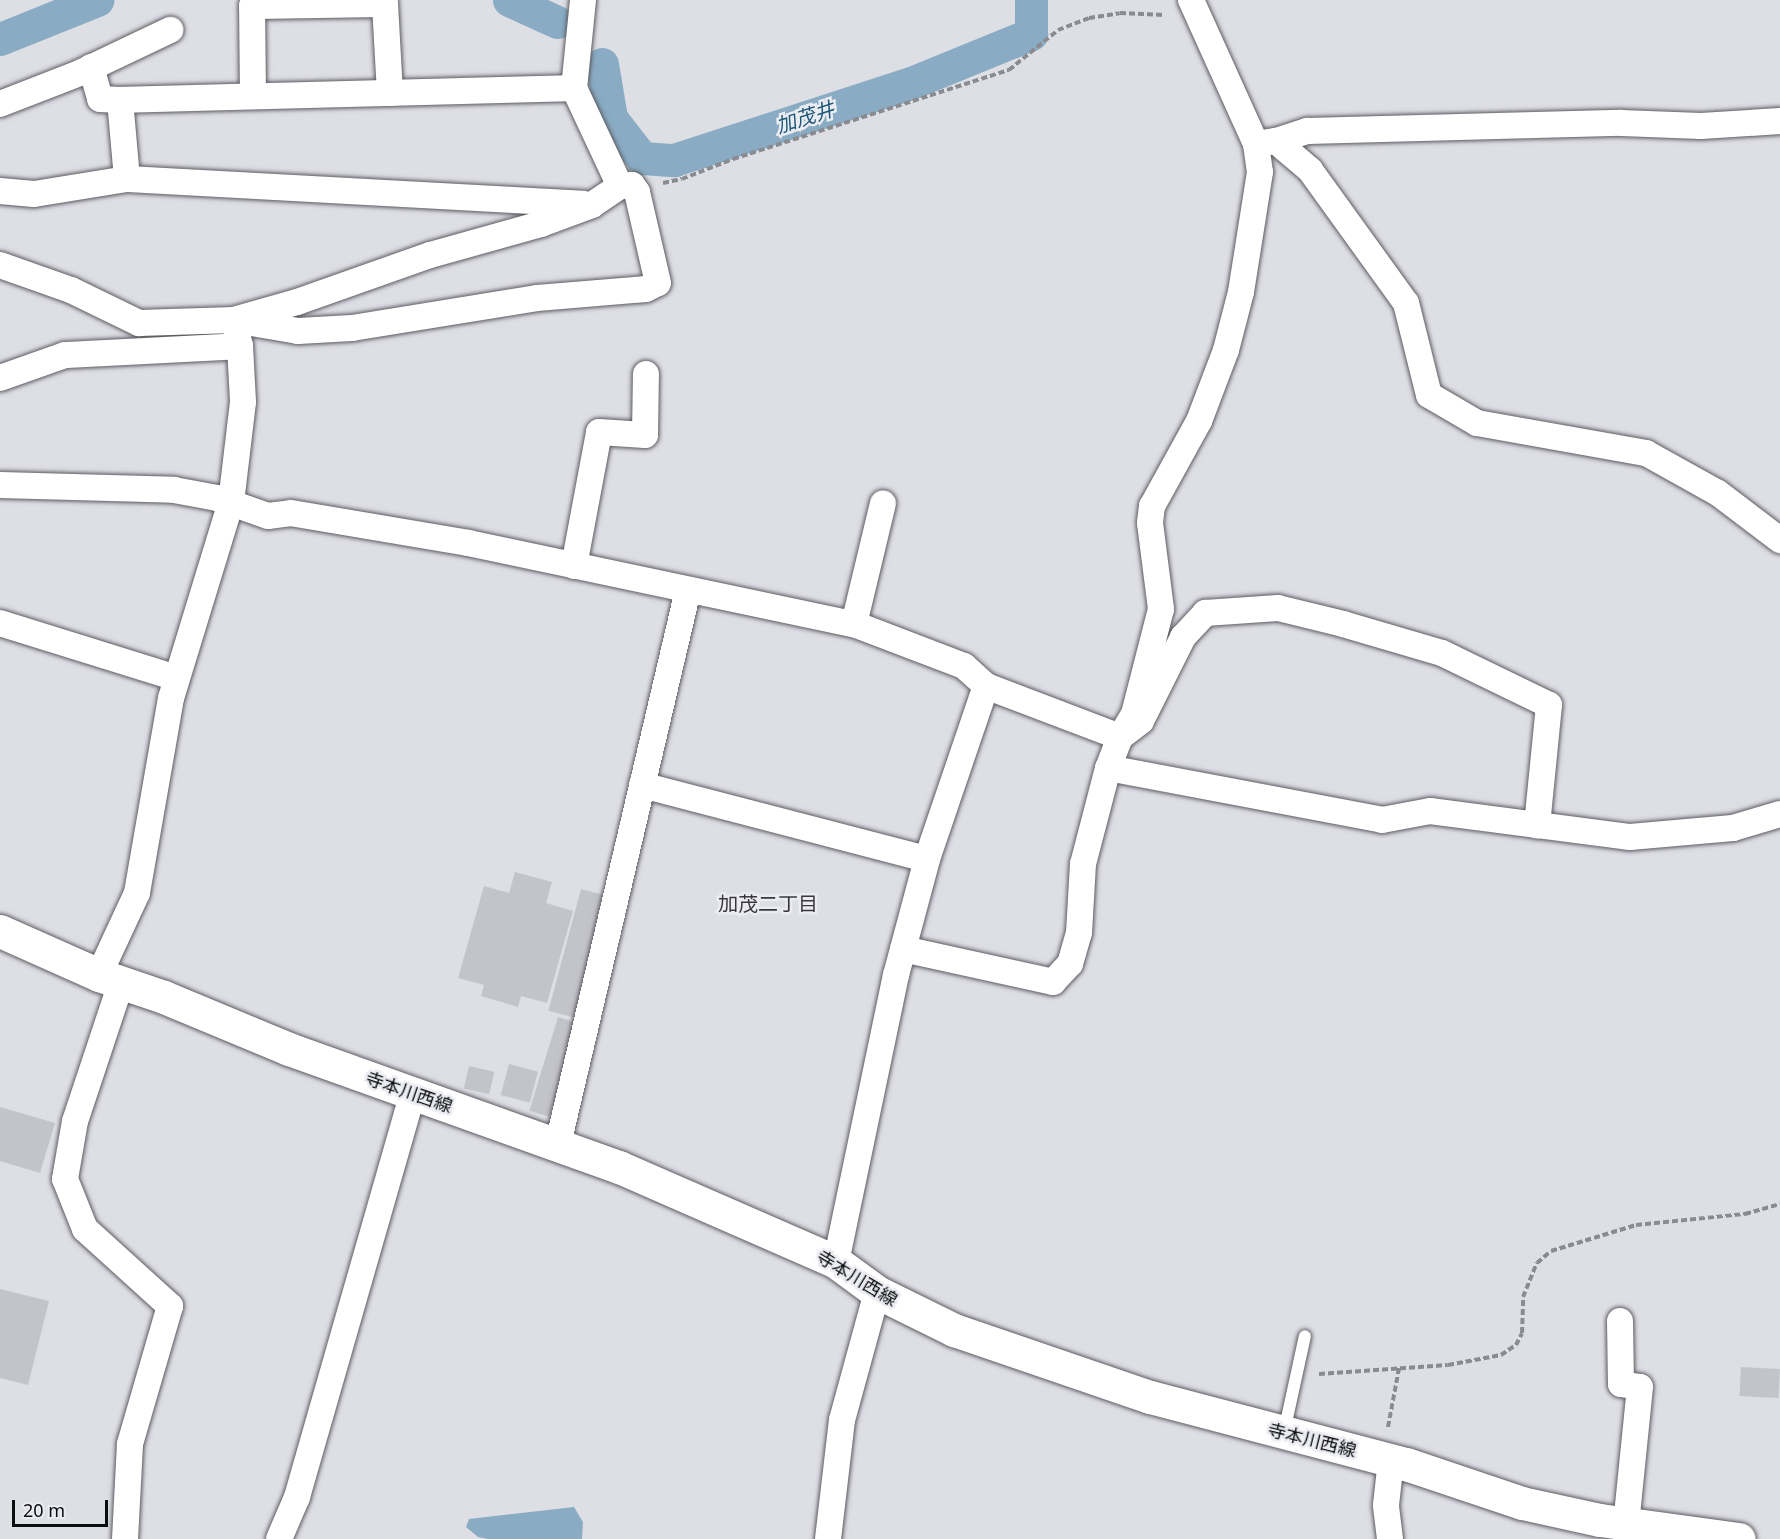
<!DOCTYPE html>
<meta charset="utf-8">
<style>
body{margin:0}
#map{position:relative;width:1780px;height:1539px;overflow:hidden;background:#dedee5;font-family:"Noto Sans","Noto Sans JP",sans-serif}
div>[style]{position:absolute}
.water>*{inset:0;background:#89acc4}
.canal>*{height:33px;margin:-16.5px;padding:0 16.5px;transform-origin:16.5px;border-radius:16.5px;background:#89acc4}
.building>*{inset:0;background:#c3c3ca;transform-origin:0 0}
.path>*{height:4px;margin-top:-2px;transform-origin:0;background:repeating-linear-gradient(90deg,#8a8b90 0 6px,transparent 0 9px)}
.roads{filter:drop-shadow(0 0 2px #5c5c62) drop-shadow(0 0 2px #5c5c62)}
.service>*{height:12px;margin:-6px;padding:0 6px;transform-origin:6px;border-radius:6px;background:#fff}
.minor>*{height:26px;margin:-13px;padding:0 13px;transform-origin:13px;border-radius:13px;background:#fff}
.secondary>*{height:33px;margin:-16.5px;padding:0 16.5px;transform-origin:16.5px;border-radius:16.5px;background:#fff}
span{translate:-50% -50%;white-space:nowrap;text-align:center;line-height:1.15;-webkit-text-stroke:5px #ebecf2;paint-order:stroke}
.street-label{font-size:18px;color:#0b0c0e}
.water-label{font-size:20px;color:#1c5678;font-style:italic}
.neighbourhood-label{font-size:20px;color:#38383e}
.scale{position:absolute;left:12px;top:1500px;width:96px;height:27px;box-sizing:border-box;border:3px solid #0b0c0e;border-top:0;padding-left:8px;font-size:18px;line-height:21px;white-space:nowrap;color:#0b0c0e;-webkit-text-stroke:4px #ebecf2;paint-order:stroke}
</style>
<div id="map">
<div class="water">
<i style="clip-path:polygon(574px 1507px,583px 1522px,582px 1539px,488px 1539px,478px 1537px,466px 1527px,469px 1519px)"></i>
</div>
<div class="canal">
<i style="left:509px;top:0;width:53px;rotate:24.6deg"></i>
<i style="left:0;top:39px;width:105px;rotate:-21.9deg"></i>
<i style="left:602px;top:64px;width:55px;rotate:80.5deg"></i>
<i style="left:611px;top:118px;width:51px;rotate:52.2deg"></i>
<i style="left:642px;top:158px;width:32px;rotate:4deg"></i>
<i style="left:674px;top:160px;width:249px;rotate:-18deg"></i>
<i style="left:911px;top:83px;width:130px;rotate:-22.2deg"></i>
<i style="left:1031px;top:34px;width:34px;rotate:-90deg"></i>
</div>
<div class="building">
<i style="clip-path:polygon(515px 872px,552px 882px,546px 903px,573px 911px,547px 1003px,521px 996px,518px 1007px,481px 996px,484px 985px,458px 978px,484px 886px,509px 893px)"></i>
<i style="left:581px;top:889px;width:30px;height:126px;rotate:15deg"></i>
<i style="left:558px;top:1017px;width:21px;height:98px;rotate:17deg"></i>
<i style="left:509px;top:1064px;width:30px;height:32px;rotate:15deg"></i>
<i style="left:469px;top:1066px;width:26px;height:23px;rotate:13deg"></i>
<i style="clip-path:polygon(0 1107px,55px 1123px,40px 1173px,0 1161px)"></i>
<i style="clip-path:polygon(0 1289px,49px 1301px,28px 1385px,0 1378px)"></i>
<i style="left:1741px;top:1367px;width:39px;height:29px;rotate:3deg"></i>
</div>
<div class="path">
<i style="left:663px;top:183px;width:19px;rotate:-12deg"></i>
<i style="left:682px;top:179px;width:55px;rotate:-21.4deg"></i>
<i style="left:733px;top:159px;width:290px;rotate:-17.9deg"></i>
<i style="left:1009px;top:70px;width:63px;rotate:-39.2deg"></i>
<i style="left:1058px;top:30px;width:33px;rotate:-21deg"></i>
<i style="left:1089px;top:18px;width:31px;rotate:-9deg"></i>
<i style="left:1120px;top:13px;width:45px;rotate:2.5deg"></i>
<i style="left:1319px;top:1374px;width:129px;rotate:-4deg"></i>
<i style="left:1448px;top:1365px;width:54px;rotate:-10.7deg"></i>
<i style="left:1501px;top:1355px;width:18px;rotate:-34deg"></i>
<i style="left:1516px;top:1345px;width:13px;rotate:-63deg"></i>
<i style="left:1522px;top:1333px;width:36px;rotate:-88deg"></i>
<i style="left:1523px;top:1297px;width:37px;rotate:-68deg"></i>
<i style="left:1537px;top:1263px;width:18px;rotate:-41deg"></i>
<i style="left:1551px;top:1251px;width:89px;rotate:-17deg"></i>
<i style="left:1636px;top:1225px;width:110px;rotate:-5.8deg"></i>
<i style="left:1745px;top:1214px;width:36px;rotate:-16deg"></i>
<i style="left:1388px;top:1427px;width:60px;rotate:-79.4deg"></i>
</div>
<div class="roads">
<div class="service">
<i style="left:1284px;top:1432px;width:98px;rotate:-77.7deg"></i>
</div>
<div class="minor">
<i style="left:583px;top:0;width:88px;rotate:95.8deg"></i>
<i style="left:574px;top:88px;width:108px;rotate:64.9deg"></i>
<i style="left:1191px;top:0;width:158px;rotate:65.7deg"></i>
<i style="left:1256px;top:144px;width:28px;rotate:82deg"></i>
<i style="left:1260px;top:172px;width:121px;rotate:99deg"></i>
<i style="left:1241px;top:292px;width:60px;rotate:104.5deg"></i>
<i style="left:1226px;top:350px;width:76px;rotate:110.8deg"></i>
<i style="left:1199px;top:421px;width:97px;rotate:118.9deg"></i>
<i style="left:1152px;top:506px;width:17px;rotate:97deg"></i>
<i style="left:1150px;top:523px;width:87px;rotate:82.7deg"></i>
<i style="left:1161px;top:609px;width:108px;rotate:104.4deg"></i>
<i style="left:1134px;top:714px;width:27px;rotate:121deg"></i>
<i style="left:1120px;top:737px;width:33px;rotate:111deg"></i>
<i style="left:1108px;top:768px;width:279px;rotate:10.7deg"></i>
<i style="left:1382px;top:820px;width:49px;rotate:-10.6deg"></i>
<i style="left:1430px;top:811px;width:202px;rotate:7.4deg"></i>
<i style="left:1630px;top:837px;width:103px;rotate:-5deg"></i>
<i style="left:1733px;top:828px;width:49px;rotate:-16.6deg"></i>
<i style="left:91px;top:67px;width:33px;rotate:74deg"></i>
<i style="left:100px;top:99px;width:20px;rotate:3deg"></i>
<i style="left:120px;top:100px;width:79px;rotate:84.9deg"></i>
<i style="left:253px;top:96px;width:90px;rotate:-90.6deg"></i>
<i style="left:252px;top:6px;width:133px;rotate:-0.9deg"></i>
<i style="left:385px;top:4px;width:89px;rotate:86.8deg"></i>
<i style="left:120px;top:100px;width:454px;rotate:-1.5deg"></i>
<i style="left:0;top:104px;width:88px;rotate:-21.3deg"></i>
<i style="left:82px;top:72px;width:98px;rotate:-25.5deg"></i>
<i style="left:1276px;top:141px;width:33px;rotate:-18deg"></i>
<i style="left:1307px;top:131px;width:314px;rotate:-1.5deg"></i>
<i style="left:1621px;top:123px;width:80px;rotate:2.1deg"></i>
<i style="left:1701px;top:126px;width:79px;rotate:-3.6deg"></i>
<i style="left:1256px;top:144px;width:20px;rotate:-9deg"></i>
<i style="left:1276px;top:141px;width:45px;rotate:40.5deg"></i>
<i style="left:1310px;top:170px;width:164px;rotate:54.2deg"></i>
<i style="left:1406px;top:303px;width:95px;rotate:76deg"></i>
<i style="left:1429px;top:395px;width:56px;rotate:30.3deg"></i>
<i style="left:1477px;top:423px;width:172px;rotate:10.1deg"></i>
<i style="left:1646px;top:453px;width:82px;rotate:29.1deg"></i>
<i style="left:1718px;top:493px;width:78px;rotate:37.2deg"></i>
<i style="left:0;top:191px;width:34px;rotate:5deg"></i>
<i style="left:34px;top:194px;width:94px;rotate:-9.2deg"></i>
<i style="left:127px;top:179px;width:457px;rotate:3.1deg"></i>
<i style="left:0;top:265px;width:75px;rotate:19.4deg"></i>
<i style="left:71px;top:290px;width:76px;rotate:25.9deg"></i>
<i style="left:139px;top:323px;width:95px;rotate:-1.8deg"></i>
<i style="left:234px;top:320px;width:65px;rotate:9.8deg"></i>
<i style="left:298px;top:331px;width:54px;rotate:-3.2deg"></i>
<i style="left:352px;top:328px;width:187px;rotate:-9.2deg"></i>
<i style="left:537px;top:298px;width:109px;rotate:-4.7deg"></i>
<i style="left:646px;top:289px;width:13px;rotate:-27deg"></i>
<i style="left:658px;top:283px;width:93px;rotate:-103deg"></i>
<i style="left:637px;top:192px;width:9px;rotate:-126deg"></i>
<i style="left:632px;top:185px;width:12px;rotate:175deg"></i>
<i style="left:620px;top:186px;width:34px;rotate:146deg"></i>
<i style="left:592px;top:205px;width:54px;rotate:159.6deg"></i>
<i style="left:541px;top:224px;width:115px;rotate:164.4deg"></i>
<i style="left:430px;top:255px;width:141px;rotate:160.5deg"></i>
<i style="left:297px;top:302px;width:66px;rotate:164.1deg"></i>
<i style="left:234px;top:320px;width:27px;rotate:77deg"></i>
<i style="left:240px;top:346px;width:56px;rotate:86.9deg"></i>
<i style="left:243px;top:402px;width:101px;rotate:96.8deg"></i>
<i style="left:231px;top:502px;width:205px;rotate:107deg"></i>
<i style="left:171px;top:698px;width:198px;rotate:99.9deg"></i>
<i style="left:137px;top:893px;width:90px;rotate:114.9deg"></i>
<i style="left:0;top:378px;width:69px;rotate:-19.5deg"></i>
<i style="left:65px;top:355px;width:175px;rotate:-2.9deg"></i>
<i style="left:0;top:485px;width:174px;rotate:1.6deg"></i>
<i style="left:174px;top:490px;width:44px;rotate:10.5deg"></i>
<i style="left:217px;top:498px;width:54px;rotate:19.4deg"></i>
<i style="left:268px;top:516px;width:23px;rotate:-7deg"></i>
<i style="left:291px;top:513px;width:180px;rotate:9.6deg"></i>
<i style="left:468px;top:543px;width:394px;rotate:11.9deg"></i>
<i style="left:854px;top:624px;width:118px;rotate:20.9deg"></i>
<i style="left:964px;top:666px;width:30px;rotate:42deg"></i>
<i style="left:574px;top:566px;width:136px;rotate:-79.4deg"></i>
<i style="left:599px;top:432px;width:46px;rotate:3.7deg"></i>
<i style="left:645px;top:435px;width:61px;rotate:-89.1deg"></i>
<i style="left:0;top:623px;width:185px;rotate:17.3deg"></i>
<i style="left:854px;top:624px;width:124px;rotate:-76.5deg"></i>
<i style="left:642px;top:785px;width:294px;rotate:14.6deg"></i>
<i style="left:903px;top:949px;width:154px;rotate:12.4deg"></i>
<i style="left:1053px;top:982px;width:25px;rotate:-47deg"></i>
<i style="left:1070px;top:964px;width:32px;rotate:-74deg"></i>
<i style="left:1079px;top:933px;width:69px;rotate:-86.7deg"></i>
<i style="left:1083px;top:864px;width:99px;rotate:-75.4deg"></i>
<i style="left:121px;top:983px;width:145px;rotate:108.4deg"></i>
<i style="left:75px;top:1121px;width:59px;rotate:99.8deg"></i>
<i style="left:65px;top:1179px;width:54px;rotate:68.2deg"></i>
<i style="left:85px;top:1229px;width:115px;rotate:42.2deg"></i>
<i style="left:170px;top:1306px;width:144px;rotate:106.2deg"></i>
<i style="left:130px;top:1444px;width:95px;rotate:93deg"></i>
<i style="left:558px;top:1144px;width:569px;rotate:-76.79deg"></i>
<i style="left:836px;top:1262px;width:293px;rotate:-78.2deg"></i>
<i style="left:896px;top:975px;width:120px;rotate:-75deg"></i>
<i style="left:927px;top:859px;width:183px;rotate:-71.2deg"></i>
<i style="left:986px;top:686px;width:143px;rotate:20.8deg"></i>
<i style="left:1120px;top:737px;width:26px;rotate:-37deg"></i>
<i style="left:1141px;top:721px;width:94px;rotate:-63.4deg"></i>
<i style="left:1183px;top:637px;width:33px;rotate:-47deg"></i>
<i style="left:1205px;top:613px;width:73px;rotate:-3.9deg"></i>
<i style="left:1278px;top:608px;width:67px;rotate:13.8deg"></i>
<i style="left:1343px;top:624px;width:103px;rotate:16.3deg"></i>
<i style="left:1442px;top:653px;width:119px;rotate:25.9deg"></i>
<i style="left:1549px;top:705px;width:121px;rotate:95.7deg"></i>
<i style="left:1620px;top:1321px;width:63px;rotate:89.1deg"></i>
<i style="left:1621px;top:1384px;width:19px;rotate:9deg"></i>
<i style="left:1640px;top:1387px;width:138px;rotate:95.8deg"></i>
<i style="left:279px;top:1539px;width:46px;rotate:-66.8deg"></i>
<i style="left:297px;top:1497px;width:420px;rotate:-74deg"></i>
<i style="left:828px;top:1539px;width:120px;rotate:-83.3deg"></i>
<i style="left:842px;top:1420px;width:133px;rotate:-74.7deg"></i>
<i style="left:1390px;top:1539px;width:34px;rotate:-97deg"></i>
<i style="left:1386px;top:1505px;width:45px;rotate:-83.7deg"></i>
</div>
<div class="secondary">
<i style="left:0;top:931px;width:108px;rotate:24deg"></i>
<i style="left:99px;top:975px;width:69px;rotate:18.7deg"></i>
<i style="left:164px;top:997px;width:135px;rotate:22.6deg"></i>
<i style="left:289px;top:1049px;width:350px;rotate:19.7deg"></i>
<i style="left:619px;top:1167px;width:237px;rotate:23.6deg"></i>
<i style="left:836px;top:1262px;width:51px;rotate:36.2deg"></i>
<i style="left:877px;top:1292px;width:86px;rotate:26.3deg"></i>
<i style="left:954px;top:1330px;width:207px;rotate:18.9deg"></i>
<i style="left:1150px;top:1397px;width:265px;rotate:14.7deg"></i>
<i style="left:1406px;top:1464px;width:122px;rotate:18.6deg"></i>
<i style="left:1522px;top:1503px;width:80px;rotate:12.3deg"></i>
<i style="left:1600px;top:1520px;width:140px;rotate:7.8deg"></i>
</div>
</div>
<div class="street-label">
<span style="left:409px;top:1092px;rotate:19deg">寺本川西線</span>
<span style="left:857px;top:1278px;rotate:31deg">寺本川西線</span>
<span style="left:1312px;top:1440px;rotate:14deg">寺本川西線</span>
</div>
<div class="water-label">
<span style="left:805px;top:117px;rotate:-18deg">加茂井</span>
</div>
<div class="neighbourhood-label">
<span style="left:768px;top:903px">加茂二丁目</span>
</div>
<div class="scale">20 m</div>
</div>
